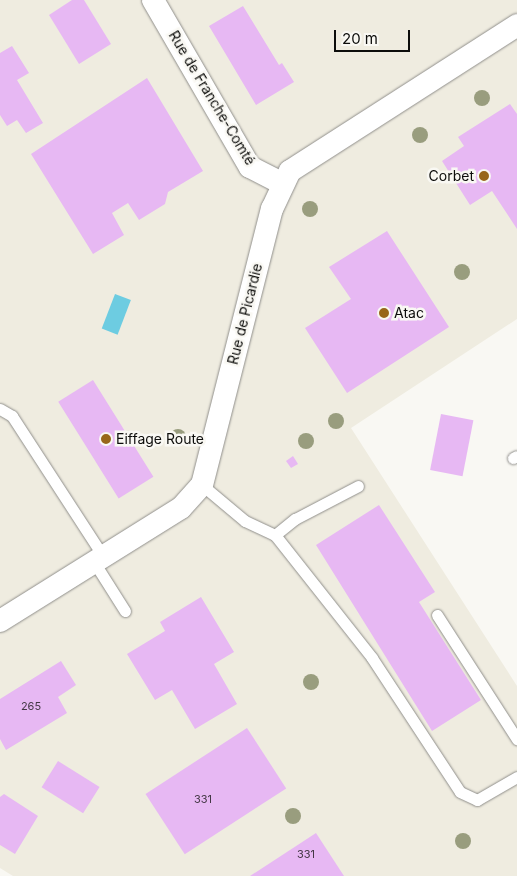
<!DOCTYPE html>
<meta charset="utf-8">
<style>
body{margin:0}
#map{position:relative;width:517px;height:876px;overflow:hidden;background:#f9f8f3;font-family:Inter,sans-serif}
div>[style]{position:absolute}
.built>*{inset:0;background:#efece0}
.water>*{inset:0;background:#6dcce1;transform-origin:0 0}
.building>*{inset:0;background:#e7b8f3;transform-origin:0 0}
.roads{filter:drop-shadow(0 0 1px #908f8b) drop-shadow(0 0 1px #908f8b)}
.lane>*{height:11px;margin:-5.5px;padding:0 5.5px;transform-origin:5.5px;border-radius:5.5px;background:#fff}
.street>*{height:22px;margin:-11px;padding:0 11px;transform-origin:11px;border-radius:11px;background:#fff}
.trees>*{width:16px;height:16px;margin:-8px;border-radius:50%;background:#999d7e}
.dots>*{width:14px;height:14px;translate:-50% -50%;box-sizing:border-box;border:2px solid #f9f8f3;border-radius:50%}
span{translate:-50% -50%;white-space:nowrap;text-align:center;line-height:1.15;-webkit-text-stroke:5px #f9f8f3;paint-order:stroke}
.number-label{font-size:11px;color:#443845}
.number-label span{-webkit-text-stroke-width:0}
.street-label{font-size:14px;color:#0d0d0b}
.poi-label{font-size:14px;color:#0d0d0b}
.right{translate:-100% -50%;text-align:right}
.left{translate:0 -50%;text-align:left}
.scale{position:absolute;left:334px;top:30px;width:76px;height:22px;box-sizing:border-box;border:2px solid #0d0d0b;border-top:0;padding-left:6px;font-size:15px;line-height:18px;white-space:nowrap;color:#0d0d0b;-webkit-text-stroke:4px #f9f8f3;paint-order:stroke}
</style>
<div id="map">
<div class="built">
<i style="clip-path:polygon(0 0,517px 0,517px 319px,351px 428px,517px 686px,517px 876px,13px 876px,0 868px)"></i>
</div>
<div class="water">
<i style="left:115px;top:294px;width:17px;height:37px;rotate:21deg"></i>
</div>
<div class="building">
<i style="clip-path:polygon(72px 0,84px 0,111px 44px,79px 64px,49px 15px)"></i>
<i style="clip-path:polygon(243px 6px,279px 65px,282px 63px,294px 82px,256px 105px,209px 26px)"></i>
<i style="clip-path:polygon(12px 46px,29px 73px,17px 80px,43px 123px,26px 133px,17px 120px,7px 126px,0 115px,0 53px)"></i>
<i style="clip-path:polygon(147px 78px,203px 171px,168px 192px,165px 204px,139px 220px,128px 203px,112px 213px,124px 235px,93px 254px,31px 154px)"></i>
<i style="clip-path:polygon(510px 104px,517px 114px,517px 229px,492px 191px,470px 205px,442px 161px,464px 146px,458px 137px)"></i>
<i style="clip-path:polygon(387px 231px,449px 327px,347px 393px,305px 328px,351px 299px,329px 267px)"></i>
<i style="left:93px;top:380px;width:114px;height:41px;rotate:58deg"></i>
<i style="left:441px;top:414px;width:33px;height:57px;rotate:11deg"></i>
<i style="clip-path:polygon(293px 456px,298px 464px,291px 468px,286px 461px)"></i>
<i style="clip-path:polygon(379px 505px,435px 592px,419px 602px,481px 700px,432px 731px,316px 545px)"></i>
<i style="clip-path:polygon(201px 597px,234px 652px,214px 664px,237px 704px,195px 729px,172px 690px,155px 700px,127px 654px,165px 631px,160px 622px)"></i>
<i style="clip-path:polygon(61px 661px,76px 685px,58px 697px,67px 713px,6px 750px,0 739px,0 699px)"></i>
<i style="left:247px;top:728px;width:72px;height:121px;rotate:57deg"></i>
<i style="left:58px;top:761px;width:49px;height:31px;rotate:32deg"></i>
<i style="clip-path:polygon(4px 794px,38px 816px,15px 854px,0 845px,0 797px)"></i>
<i style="clip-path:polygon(316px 833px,344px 876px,250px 876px)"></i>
</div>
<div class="roads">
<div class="lane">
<i style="left:0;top:409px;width:14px;rotate:30deg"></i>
<i style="left:12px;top:416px;width:167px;rotate:57deg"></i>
<i style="left:513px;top:458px;width:4px;rotate:-27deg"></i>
<i style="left:202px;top:485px;width:56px;rotate:39.9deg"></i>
<i style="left:245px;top:521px;width:33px;rotate:25deg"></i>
<i style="left:275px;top:535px;width:157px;rotate:51.7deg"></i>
<i style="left:372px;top:658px;width:160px;rotate:56.7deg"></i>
<i style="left:460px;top:792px;width:19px;rotate:25deg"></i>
<i style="left:477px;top:800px;width:46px;rotate:-29.9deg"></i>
<i style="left:275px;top:535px;width:26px;rotate:-39deg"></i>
<i style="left:295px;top:519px;width:71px;rotate:-27.6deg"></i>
<i style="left:94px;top:562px;width:58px;rotate:57.7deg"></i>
<i style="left:437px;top:615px;width:148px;rotate:57.2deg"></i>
</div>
<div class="street">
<i style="left:153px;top:0;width:193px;rotate:59.9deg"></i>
<i style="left:250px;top:167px;width:36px;rotate:27deg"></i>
<i style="left:0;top:621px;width:213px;rotate:-32deg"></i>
<i style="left:181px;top:508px;width:31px;rotate:-48deg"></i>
<i style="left:202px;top:485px;width:285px;rotate:-75.8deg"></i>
<i style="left:272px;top:209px;width:42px;rotate:-64.7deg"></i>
<i style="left:290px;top:171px;width:270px;rotate:-32.7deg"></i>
</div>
</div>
<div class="trees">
<i style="left:482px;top:98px"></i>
<i style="left:420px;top:135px"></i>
<i style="left:310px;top:209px"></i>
<i style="left:462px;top:272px"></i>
<i style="left:336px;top:421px"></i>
<i style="left:178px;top:437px"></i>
<i style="left:306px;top:441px"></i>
<i style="left:311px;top:682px"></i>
<i style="left:293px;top:816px"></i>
<i style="left:463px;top:841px"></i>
</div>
<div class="dots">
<i style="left:484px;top:176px;background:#986619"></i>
<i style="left:384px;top:313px;background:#986619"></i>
<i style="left:106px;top:439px;background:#986619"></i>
</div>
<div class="number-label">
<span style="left:31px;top:706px">265</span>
<span style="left:203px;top:799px">331</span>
<span style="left:306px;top:854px">331</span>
</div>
<div class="street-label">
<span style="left:212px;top:98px;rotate:59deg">Rue de Franche-Comté</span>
<span style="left:245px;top:314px;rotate:-76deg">Rue de Picardie</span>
</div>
<div class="poi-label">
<span class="right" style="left:474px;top:176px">Corbet</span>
<span class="left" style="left:394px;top:313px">Atac</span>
<span class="left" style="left:116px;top:439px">Eiffage Route</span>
</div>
<div class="scale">20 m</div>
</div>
